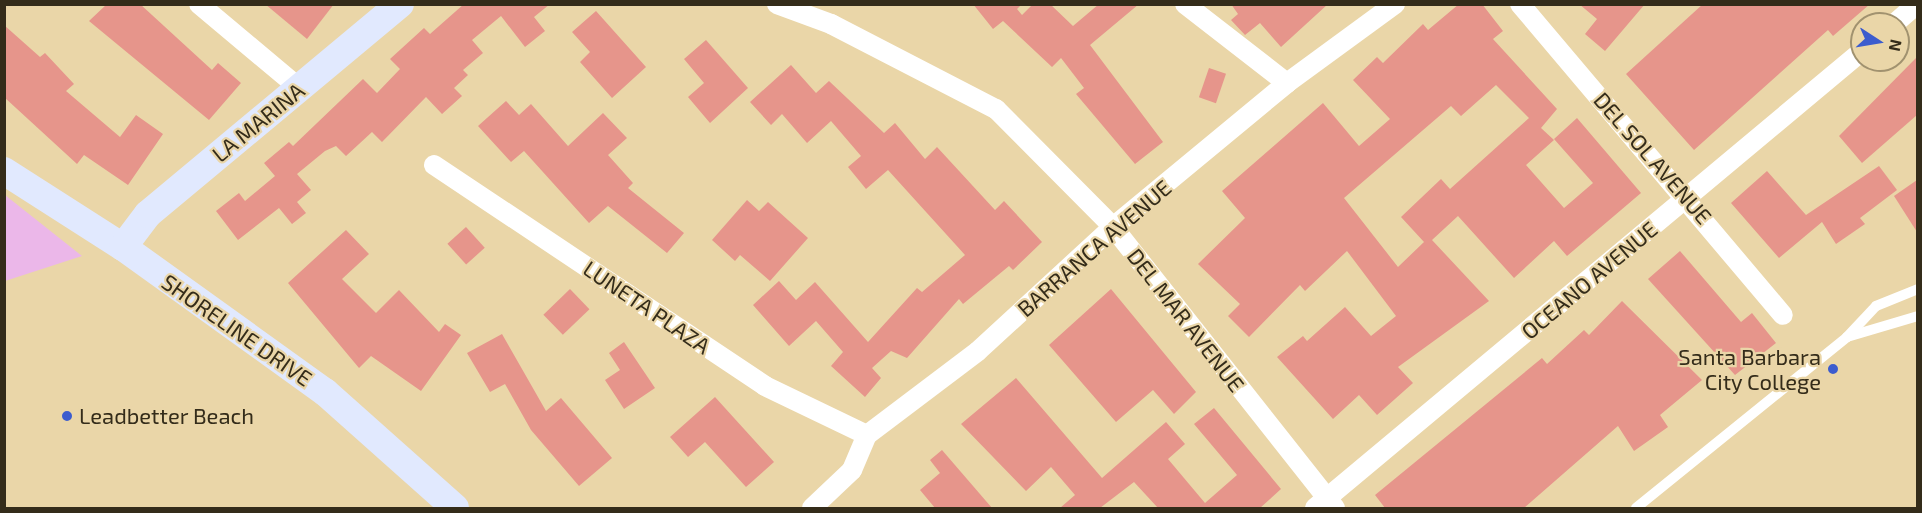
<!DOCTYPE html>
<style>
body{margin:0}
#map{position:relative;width:1922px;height:513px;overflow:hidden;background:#ead6a8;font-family:"Exo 2",sans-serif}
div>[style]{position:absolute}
.green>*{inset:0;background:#ebb7e9}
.building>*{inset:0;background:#e6958b;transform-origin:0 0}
.lane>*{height:10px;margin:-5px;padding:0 5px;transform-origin:5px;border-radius:5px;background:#fff}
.street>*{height:20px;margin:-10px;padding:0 10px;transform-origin:10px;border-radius:10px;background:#fff}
.secondary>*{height:28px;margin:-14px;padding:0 14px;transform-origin:14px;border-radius:14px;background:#e1e9fe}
.dots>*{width:16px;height:16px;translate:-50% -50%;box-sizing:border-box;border:3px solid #ead6a8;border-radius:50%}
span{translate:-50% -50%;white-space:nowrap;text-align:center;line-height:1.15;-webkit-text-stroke:4.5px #ead6a8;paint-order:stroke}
.street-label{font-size:22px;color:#342c1a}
.poi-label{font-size:22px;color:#342c1a}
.right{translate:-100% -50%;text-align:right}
.left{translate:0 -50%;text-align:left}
.frame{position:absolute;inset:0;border:6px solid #342c1a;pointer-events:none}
.north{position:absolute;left:1850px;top:12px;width:60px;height:60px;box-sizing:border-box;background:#ead6a8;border:2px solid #a1926f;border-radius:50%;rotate:102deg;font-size:16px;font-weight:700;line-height:24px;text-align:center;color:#342c1a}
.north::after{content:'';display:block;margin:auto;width:21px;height:27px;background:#3c5cce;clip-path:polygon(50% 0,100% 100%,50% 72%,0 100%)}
</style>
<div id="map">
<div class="green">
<i style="clip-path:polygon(4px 195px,5px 195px,82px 256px,5px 281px)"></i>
</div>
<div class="building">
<i style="clip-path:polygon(107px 4px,140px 4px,212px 70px,218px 63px,241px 83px,209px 120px,89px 21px)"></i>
<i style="clip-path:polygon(265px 4px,334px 4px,307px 39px)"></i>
<i style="clip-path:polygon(464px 4px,550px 4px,534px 17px,545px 31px,525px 47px,501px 16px,472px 40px,483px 53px,463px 70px,468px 75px,454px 88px,462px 96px,442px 114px,426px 97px,382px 142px,372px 132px,346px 156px,336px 146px,325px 151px,297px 174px,311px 190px,297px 202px,306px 213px,292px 224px,279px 208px,238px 240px,216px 211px,239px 193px,245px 201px,275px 176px,264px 163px,289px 142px,293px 146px,363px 79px,377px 93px,400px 69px,390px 59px,424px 28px,430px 34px)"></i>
<i style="clip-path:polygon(973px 4px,1022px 4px,1017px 9px,1022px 15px,1033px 4px,1050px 4px,1073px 26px,1099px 4px,1139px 4px,1090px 45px,1163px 142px,1135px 164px,1076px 94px,1084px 88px,1061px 58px,1052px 67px,1003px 21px,993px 29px)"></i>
<i style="clip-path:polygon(1231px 4px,1328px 4px,1281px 47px,1260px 23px,1245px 35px,1231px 20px,1238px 14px)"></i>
<i style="clip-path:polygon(evenodd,1459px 4px,1482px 4px,1503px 31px,1493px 39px,1557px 109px,1541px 128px,1554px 140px,1526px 165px,1564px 208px,1593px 183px,1554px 139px,1577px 118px,1641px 193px,1567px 256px,1554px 241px,1514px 278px,1458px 216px,1432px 240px,1489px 301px,1398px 367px,1413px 383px,1377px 415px,1359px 395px,1333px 419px,1277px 357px,1303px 336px,1307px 341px,1345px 307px,1371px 336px,1396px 316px,1347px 251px,1305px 291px,1300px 285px,1249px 337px,1228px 316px,1240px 304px,1198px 264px,1245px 218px,1222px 191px,1323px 103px,1359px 146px,1390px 119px,1353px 80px,1377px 57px,1383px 63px,1423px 24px,1428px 30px,1459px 4px,1496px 85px,1529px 118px,1450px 189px,1441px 179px,1401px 217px,1424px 242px,1398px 267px,1344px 198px,1451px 106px,1461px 116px,1496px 85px)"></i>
<i style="clip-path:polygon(1579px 4px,1645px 4px,1605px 51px,1585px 34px,1597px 19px)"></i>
<i style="clip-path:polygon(1703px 4px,1870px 4px,1833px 36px,1828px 30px,1694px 150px,1626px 74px)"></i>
<i style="clip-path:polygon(596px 11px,646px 67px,612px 98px,580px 62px,590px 52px,572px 32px)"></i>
<i style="clip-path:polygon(4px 25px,40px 57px,45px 53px,74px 84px,66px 91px,120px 137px,136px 115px,163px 134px,128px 185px,84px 155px,77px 164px,4px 97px)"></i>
<i style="clip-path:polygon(706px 40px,748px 88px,710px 123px,688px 97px,704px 83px,684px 59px)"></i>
<i style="clip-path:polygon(1917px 57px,1917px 115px,1862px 163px,1839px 136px)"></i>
<i style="clip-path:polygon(791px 65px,816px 93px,829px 81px,884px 133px,895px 123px,925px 159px,937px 147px,995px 210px,1004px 201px,1042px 242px,1013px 270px,1009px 266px,963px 304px,959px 299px,907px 358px,891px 351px,872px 368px,881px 378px,865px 397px,831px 366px,843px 352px,816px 321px,789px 346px,753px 305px,779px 281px,796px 300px,815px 282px,868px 342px,917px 288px,922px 292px,965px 255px,888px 170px,866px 189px,848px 167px,861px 156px,831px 121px,807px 143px,782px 114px,771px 125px,750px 102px)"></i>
<i style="left:1209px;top:68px;width:18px;height:31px;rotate:19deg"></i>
<i style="clip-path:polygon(506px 101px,519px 115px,531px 104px,568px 146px,603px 113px,627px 138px,608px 155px,633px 183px,628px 188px,684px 233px,667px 253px,608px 206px,589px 223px,524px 151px,511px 162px,478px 126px)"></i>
<i style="clip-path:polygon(1879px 166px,1897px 190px,1860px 218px,1865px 224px,1836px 244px,1822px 222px,1779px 258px,1731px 203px,1767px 171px,1806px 215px)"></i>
<i style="clip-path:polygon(1917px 180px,1917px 232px,1894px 196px)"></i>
<i style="clip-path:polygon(747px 200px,759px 211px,768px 202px,808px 238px,770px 281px,740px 255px,735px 261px,712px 240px)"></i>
<i style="left:466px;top:227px;width:28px;height:25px;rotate:48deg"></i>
<i style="clip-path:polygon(346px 230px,369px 254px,342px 279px,376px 313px,399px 290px,439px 332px,445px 324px,461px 335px,421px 391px,371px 356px,359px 368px,288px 283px)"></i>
<i style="clip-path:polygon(1680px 251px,1741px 322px,1752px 313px,1776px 343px,1735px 375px,1648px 279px)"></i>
<i style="left:570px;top:289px;width:28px;height:37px;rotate:46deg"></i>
<i style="clip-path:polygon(1111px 289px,1196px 392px,1174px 414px,1153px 390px,1116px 422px,1049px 345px)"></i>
<i style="clip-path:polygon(1622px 301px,1702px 380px,1660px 415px,1668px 427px,1634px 451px,1618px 426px,1524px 508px,1385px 508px,1375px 495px,1542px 358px,1547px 364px,1584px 330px,1589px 335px)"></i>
<i style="clip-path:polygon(502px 334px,546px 411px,561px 398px,612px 458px,579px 486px,531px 430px,505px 384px,490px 392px,467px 353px)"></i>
<i style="clip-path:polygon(624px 342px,655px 388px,624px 409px,605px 380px,620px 370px,609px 353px)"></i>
<i style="clip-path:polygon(1016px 378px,1102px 478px,1166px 422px,1185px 444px,1168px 459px,1205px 503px,1237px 475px,1194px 424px,1214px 408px,1281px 489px,1260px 508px,1158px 508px,1134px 482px,1100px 508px,1060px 508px,1075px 495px,1051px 467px,1026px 491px,961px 424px)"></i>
<i style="clip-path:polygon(715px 397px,774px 462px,746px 487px,705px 442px,688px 457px,670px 437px)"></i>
<i style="clip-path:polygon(942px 450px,992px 508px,935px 508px,920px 490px,940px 473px,930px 460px)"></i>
</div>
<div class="lane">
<i style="left:1847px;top:337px;width:74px;rotate:-16.5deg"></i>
<i style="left:1636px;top:508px;width:272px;rotate:-39deg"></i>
<i style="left:1847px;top:337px;width:42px;rotate:-46.9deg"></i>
<i style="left:1876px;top:306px;width:45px;rotate:-22deg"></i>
</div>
<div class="street">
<i style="left:199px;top:4px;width:131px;rotate:40deg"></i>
<i style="left:777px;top:4px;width:58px;rotate:20.3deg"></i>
<i style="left:831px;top:24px;width:186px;rotate:27.3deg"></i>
<i style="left:996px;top:109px;width:166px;rotate:45.2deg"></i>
<i style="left:1113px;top:227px;width:358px;rotate:51.7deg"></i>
<i style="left:1185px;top:4px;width:129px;rotate:37.8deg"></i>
<i style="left:1520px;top:4px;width:407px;rotate:49.8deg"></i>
<i style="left:1894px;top:24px;width:30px;rotate:-41deg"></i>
<i style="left:434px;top:165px;width:398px;rotate:33.7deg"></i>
<i style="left:765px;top:386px;width:113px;rotate:25.7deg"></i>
<i style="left:812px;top:508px;width:55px;rotate:-43.5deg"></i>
<i style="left:852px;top:470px;width:38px;rotate:-67deg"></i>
<i style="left:867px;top:435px;width:139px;rotate:-37.1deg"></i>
<i style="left:978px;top:351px;width:183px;rotate:-42.6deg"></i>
<i style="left:1113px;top:227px;width:226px;rotate:-39.6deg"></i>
<i style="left:1287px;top:83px;width:134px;rotate:-36.2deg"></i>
<i style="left:1315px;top:508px;width:713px;rotate:-39.88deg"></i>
</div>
<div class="secondary">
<i style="left:4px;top:171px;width:141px;rotate:32.6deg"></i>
<i style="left:123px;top:247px;width:249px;rotate:35.7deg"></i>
<i style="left:325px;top:392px;width:174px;rotate:41.7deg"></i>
<i style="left:123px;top:247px;width:41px;rotate:-52.9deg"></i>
<i style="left:148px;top:214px;width:328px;rotate:-39.8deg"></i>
</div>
<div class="dots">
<i style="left:1833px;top:369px;background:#3c5cce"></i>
<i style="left:67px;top:416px;background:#3c5cce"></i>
</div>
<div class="street-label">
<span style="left:258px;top:122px;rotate:-39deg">LA MARINA</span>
<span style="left:1653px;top:158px;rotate:49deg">DEL SOL AVENUE</span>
<span style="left:1094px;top:248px;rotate:-41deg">BARRANCA AVENUE</span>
<span style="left:1589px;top:280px;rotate:-40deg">OCEANO AVENUE</span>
<span style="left:647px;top:307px;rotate:34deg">LUNETA PLAZA</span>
<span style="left:1186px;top:320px;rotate:52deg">DEL MAR AVENUE</span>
<span style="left:237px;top:330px;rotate:35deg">SHORELINE DRIVE</span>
</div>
<div class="poi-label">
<span class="right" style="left:1821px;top:369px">Santa Barbara<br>City College</span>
<span class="left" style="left:79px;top:416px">Leadbetter Beach</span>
</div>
<div class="frame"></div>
<div class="north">N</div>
</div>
